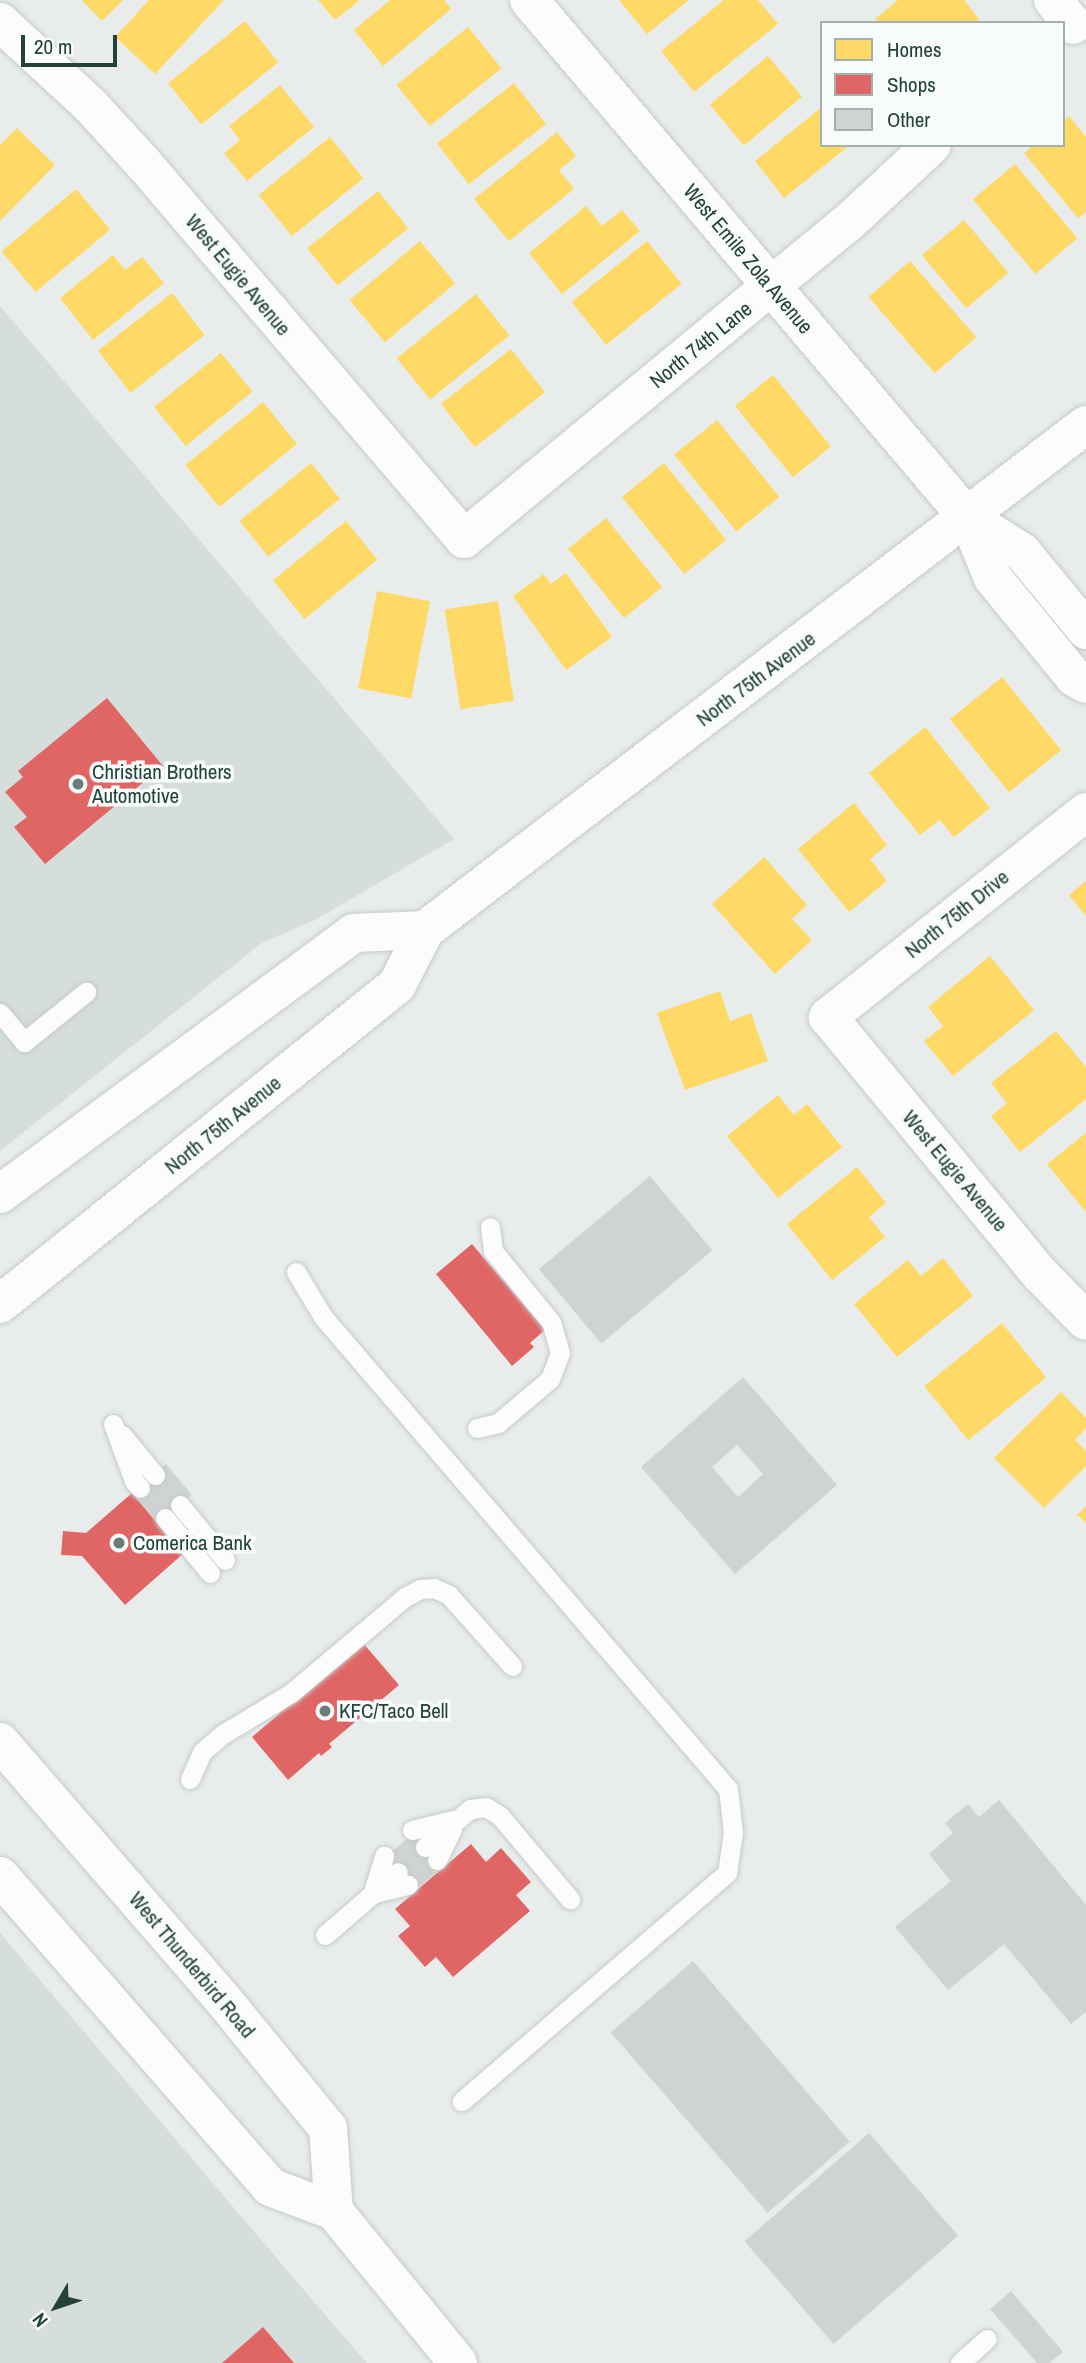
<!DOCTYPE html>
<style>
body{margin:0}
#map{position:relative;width:1086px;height:2363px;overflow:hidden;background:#e8edeb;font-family:"Archivo Narrow",sans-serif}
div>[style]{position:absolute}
.built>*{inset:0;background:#d6dedb}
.homes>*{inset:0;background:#ffd966;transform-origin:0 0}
.shops>*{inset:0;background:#e06666}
.building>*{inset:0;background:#cfd4d2;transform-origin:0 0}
.roads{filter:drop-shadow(0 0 2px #c5cac8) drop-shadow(0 0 2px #c5cac8)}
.lane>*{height:19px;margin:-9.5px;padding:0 9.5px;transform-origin:9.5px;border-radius:9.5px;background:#fcfcfc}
.street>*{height:38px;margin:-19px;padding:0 19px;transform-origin:19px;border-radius:19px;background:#fcfcfc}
.secondary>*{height:38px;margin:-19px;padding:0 19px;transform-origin:19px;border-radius:19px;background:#fcfcfc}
.dots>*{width:19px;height:19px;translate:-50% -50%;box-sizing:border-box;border:4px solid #f7fbf9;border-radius:50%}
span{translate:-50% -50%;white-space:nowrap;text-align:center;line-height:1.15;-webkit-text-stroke:7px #f7fbf9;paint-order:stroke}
.street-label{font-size:21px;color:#24423a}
.poi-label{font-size:21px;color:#24423a}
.left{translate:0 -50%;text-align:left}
.legend{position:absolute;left:820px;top:21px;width:245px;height:126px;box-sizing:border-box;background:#f7fbf9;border:2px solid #a3b1ad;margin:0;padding:9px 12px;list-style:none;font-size:21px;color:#24423a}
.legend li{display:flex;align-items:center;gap:14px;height:35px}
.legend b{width:35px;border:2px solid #a3b1ad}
.north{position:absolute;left:21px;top:2272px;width:70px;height:70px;-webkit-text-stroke:5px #f7fbf9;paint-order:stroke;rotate:231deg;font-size:19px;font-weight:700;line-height:28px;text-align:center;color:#24423a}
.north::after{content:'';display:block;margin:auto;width:24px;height:32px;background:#24423a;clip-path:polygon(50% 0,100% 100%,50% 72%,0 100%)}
.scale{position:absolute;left:21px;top:35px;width:96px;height:32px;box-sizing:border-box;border:4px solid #24423a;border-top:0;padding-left:9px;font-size:21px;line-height:24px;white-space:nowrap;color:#24423a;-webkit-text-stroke:5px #f7fbf9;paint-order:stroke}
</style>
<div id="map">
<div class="built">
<i style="clip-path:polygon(0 306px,454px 839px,315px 920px,262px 943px,0 1151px)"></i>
<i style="clip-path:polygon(0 1933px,315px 2303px,367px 2363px,0 2363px)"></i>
</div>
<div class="homes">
<i style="clip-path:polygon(82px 0,123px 0,102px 21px)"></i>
<i style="clip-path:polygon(149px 0,224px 0,155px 74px,115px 37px)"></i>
<i style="clip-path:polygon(318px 0,360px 0,335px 20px)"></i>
<i style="clip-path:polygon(390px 0,444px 0,451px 9px,383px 66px,354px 30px)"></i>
<i style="clip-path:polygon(619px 0,689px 0,647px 34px)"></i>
<i style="clip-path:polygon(724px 0,758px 0,778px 24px,694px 92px,661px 51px)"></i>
<i style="clip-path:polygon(898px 0,964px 0,982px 23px,878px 23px,875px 19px)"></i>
<i style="left:245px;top:21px;width:53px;height:99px;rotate:51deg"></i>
<i style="left:468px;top:27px;width:53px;height:92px;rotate:51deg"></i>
<i style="left:768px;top:56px;width:53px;height:76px;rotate:50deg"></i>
<i style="left:514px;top:83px;width:52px;height:98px;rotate:52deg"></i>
<i style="clip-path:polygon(280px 85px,314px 127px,247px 181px,224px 153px,240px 140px,229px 126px)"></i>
<i style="clip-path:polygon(822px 107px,822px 145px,850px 145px,784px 198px,755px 161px)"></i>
<i style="clip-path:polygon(1069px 116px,1086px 137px,1086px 212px,1078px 218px,1024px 153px,1033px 145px,1063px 145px,1063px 121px)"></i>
<i style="clip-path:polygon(17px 128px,55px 165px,0 221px,0 145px)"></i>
<i style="clip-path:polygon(557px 132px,576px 156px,559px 170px,574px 189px,509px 241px,474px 199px)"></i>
<i style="left:330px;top:137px;width:53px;height:92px;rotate:51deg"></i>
<i style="left:1015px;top:164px;width:97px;height:55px;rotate:50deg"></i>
<i style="left:76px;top:189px;width:53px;height:97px;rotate:50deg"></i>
<i style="left:378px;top:191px;width:48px;height:91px;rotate:51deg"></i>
<i style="clip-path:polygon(586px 206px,602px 226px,622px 210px,640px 231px,562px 294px,529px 253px)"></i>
<i style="left:964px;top:220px;width:69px;height:55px;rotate:50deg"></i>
<i style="left:420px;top:241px;width:55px;height:92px;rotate:50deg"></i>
<i style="left:647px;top:241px;width:55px;height:97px;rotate:51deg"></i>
<i style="clip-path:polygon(113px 255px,125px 270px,142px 257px,164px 283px,93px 340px,60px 298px)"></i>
<i style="left:910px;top:261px;width:101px;height:55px;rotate:49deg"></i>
<i style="left:172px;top:293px;width:53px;height:94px;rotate:52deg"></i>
<i style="left:476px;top:294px;width:53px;height:102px;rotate:51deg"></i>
<i style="left:511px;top:349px;width:55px;height:89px;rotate:52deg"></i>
<i style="left:221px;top:353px;width:50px;height:86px;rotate:51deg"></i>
<i style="left:773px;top:375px;width:92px;height:49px;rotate:51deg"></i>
<i style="left:263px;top:402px;width:54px;height:100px;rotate:51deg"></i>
<i style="left:717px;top:420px;width:99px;height:55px;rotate:51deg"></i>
<i style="left:311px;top:463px;width:46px;height:92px;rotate:51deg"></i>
<i style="left:664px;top:463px;width:99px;height:54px;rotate:51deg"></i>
<i style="left:606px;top:518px;width:89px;height:49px;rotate:51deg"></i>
<i style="left:346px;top:521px;width:50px;height:94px;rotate:51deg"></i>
<i style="clip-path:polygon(566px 573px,612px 637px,566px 670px,513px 596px,544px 574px,551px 584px)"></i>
<i style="left:377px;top:591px;width:54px;height:99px;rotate:11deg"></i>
<i style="left:498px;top:601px;width:101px;height:54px;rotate:81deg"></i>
<i style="left:1002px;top:677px;width:94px;height:67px;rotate:51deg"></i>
<i style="clip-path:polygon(925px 727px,990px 808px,954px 837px,940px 820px,920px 835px,869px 773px)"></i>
<i style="clip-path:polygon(854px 803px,887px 845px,870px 859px,887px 881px,849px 912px,798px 849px)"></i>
<i style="clip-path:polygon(764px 857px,807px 905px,792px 919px,812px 940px,775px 974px,712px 904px)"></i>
<i style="clip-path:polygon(1086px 881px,1086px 916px,1069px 895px)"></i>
<i style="clip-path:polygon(990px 956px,1034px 1010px,953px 1076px,924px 1041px,943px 1026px,928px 1007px)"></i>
<i style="clip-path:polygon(720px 991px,730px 1021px,751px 1013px,768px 1061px,685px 1090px,657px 1013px)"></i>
<i style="clip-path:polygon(1056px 1031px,1086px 1067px,1086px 1099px,1020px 1152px,991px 1116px,1007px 1103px,991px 1083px)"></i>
<i style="clip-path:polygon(778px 1095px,794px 1115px,807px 1104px,842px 1147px,778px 1198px,727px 1136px)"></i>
<i style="clip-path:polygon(1086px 1133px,1086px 1212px,1047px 1164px)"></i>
<i style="clip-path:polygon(857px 1167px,886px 1203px,869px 1217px,885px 1237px,832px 1280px,787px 1224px)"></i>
<i style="clip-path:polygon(943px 1258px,973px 1296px,897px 1357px,854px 1304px,908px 1260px,921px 1276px)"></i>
<i style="left:1002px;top:1323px;width:70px;height:100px;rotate:51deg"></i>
<i style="clip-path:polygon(1061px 1392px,1086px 1418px,1086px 1428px,1075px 1440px,1086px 1451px,1086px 1466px,1044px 1508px,994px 1458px)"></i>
<i style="clip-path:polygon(1086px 1506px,1086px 1523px,1077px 1515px)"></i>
</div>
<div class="shops">
<i style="clip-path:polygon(107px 698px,163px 766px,45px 864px,14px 827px,27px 817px,5px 792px,23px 777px,18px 771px)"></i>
<i style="clip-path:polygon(472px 1244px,545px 1330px,530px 1343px,534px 1347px,512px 1366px,436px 1274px)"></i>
<i style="clip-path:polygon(132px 1493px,184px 1553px,125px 1605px,82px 1556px,61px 1555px,63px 1531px,86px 1533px)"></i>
<i style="clip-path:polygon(363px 1643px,399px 1685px,329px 1744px,332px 1747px,321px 1756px,319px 1753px,288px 1780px,252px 1737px)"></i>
<i style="clip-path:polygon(471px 1844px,486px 1862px,501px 1848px,531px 1882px,516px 1895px,530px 1911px,453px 1977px,436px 1957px,425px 1967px,398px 1936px,410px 1926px,395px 1909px)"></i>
<i style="clip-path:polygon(263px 2327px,294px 2363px,222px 2363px)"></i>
</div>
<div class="building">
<i style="left:650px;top:1176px;width:97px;height:145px;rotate:50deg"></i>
<i style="clip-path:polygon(evenodd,743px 1377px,837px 1485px,735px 1574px,641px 1467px,743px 1377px,737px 1445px,763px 1474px,738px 1497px,712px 1467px,737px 1445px)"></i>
<i style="left:166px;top:1464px;width:40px;height:45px;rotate:50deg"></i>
<i style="clip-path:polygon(999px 1800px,1086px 1905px,1086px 2012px,1071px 2024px,1004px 1944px,948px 1990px,895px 1927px,951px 1881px,929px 1854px,953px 1833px,945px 1823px,968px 1804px,979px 1817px)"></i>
<i style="left:415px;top:1832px;width:45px;height:38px;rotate:50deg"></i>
<i style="left:693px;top:1961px;width:239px;height:109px;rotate:49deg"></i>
<i style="left:869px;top:2133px;width:136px;height:165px;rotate:49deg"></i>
<i style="clip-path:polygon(1011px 2291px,1063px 2352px,1049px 2363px,1037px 2363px,990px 2309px)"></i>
</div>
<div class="roads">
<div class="lane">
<i style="left:0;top:1013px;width:38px;rotate:50deg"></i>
<i style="left:24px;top:1042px;width:80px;rotate:-38.9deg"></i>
<i style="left:296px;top:1272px;width:52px;rotate:59deg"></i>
<i style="left:323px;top:1317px;width:622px;rotate:49.37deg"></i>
<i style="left:728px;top:1789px;width:43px;rotate:83.4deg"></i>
<i style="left:733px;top:1832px;width:41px;rotate:98.3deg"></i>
<i style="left:727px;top:1873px;width:350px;rotate:139.3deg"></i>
<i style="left:113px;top:1424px;width:61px;rotate:69.8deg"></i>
<i style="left:134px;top:1481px;width:9px;rotate:49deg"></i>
<i style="left:477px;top:1428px;width:22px;rotate:-13deg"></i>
<i style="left:498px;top:1423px;width:68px;rotate:-40.2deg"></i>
<i style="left:550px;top:1379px;width:28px;rotate:-69deg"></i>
<i style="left:560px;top:1353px;width:32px;rotate:-106deg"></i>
<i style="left:551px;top:1322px;width:92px;rotate:-129.2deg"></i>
<i style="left:493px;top:1251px;width:24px;rotate:-97deg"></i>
<i style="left:122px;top:1435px;width:52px;rotate:50.5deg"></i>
<i style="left:180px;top:1505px;width:71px;rotate:50.7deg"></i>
<i style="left:165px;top:1518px;width:71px;rotate:50.7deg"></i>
<i style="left:190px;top:1779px;width:30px;rotate:-66deg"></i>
<i style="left:202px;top:1752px;width:28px;rotate:-41deg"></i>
<i style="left:223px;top:1734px;width:79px;rotate:-31.1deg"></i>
<i style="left:291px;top:1693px;width:149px;rotate:-40.1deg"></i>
<i style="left:405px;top:1597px;width:17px;rotate:-28deg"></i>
<i style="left:420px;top:1589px;width:14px;rotate:-4deg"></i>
<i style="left:434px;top:1588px;width:17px;rotate:25deg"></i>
<i style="left:449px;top:1595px;width:95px;rotate:48.4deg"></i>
<i style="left:412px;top:1830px;width:42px;rotate:-13.7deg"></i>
<i style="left:425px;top:1847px;width:59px;rotate:-40.2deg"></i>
<i style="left:470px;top:1809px;width:16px;rotate:-7deg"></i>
<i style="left:486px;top:1807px;width:17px;rotate:33deg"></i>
<i style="left:500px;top:1816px;width:109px;rotate:49.9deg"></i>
<i style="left:437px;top:1860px;width:34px;rotate:-64deg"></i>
<i style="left:373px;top:1892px;width:38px;rotate:-73deg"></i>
<i style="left:375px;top:1893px;width:34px;rotate:-14deg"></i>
<i style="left:325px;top:1935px;width:96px;rotate:-40.8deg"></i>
<i style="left:960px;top:2363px;width:36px;rotate:-42deg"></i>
</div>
<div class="street">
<i style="left:529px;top:0;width:679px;rotate:49.72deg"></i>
<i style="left:968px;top:518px;width:65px;rotate:67.4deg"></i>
<i style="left:993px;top:578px;width:128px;rotate:50.7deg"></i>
<i style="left:1074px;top:677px;width:14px;rotate:30deg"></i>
<i style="left:1053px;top:0;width:32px;rotate:51deg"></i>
<i style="left:0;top:22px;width:124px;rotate:42.7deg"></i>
<i style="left:91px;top:106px;width:79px;rotate:47.6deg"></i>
<i style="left:144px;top:164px;width:493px;rotate:49.5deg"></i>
<i style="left:464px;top:539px;width:499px;rotate:-39.5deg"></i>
<i style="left:849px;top:222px;width:113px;rotate:-42.9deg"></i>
<i style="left:968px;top:518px;width:64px;rotate:32.2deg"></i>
<i style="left:1022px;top:552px;width:101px;rotate:50.6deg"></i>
<i style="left:1086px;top:812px;width:330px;rotate:141.5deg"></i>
<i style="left:828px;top:1017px;width:335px;rotate:50.5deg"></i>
<i style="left:1041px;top:1275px;width:64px;rotate:45.6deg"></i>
</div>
<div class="secondary">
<i style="left:0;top:1194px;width:440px;rotate:-36.4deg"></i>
<i style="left:354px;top:933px;width:71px;rotate:-2.4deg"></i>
<i style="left:0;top:1304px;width:509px;rotate:-38.78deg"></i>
<i style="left:397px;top:985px;width:62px;rotate:-63deg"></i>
<i style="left:425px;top:930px;width:832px;rotate:-37.38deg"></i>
<i style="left:0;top:1742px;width:337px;rotate:49.1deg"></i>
<i style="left:221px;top:1997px;width:169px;rotate:50.8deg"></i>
<i style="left:328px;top:2128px;width:83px;rotate:85.9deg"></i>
<i style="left:0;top:1876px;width:412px;rotate:49deg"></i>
<i style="left:270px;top:2187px;width:68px;rotate:20.6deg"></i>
<i style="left:334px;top:2211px;width:196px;rotate:50.8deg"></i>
</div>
</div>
<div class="dots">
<i style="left:78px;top:784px;background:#697e78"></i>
<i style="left:119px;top:1543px;background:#697e78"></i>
<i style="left:325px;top:1711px;background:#697e78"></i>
</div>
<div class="street-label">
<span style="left:748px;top:259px;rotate:50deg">West Emile Zola Avenue</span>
<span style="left:238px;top:275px;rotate:50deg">West Eugie Avenue</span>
<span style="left:701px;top:345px;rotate:-39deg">North 74th Lane</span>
<span style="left:756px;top:679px;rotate:-37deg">North 75th Avenue</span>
<span style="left:957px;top:914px;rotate:-39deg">North 75th Drive</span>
<span style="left:223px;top:1125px;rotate:-39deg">North 75th Avenue</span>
<span style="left:955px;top:1171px;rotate:50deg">West Eugie Avenue</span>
<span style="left:192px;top:1965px;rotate:50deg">West Thunderbird Road</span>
</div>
<div class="poi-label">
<span class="left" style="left:92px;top:784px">Christian Brothers<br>Automotive</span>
<span class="left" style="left:133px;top:1543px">Comerica Bank</span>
<span class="left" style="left:339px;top:1711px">KFC/Taco Bell</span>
</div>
<ul class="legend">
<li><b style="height:19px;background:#ffd966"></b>Homes</li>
<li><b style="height:19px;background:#e06666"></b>Shops</li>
<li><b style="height:19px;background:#cfd4d2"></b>Other</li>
</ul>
<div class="north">N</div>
<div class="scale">20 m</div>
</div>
